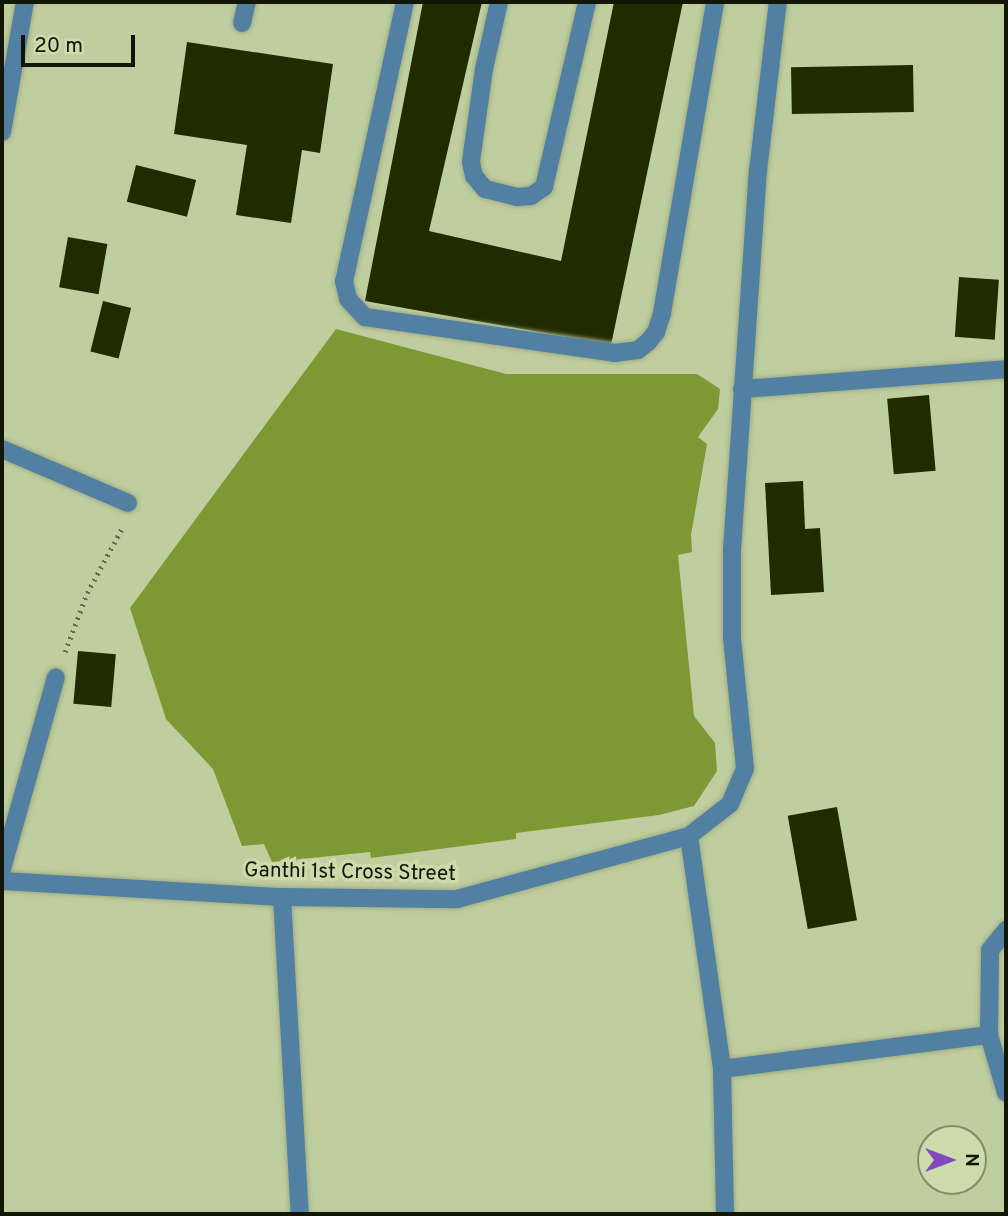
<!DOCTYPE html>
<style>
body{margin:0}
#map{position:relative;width:1008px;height:1216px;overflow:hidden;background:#bfce9f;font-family:Overpass,sans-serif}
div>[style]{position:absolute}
.water>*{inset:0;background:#7e9833}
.building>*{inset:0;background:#212b00;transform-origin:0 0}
.path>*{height:4.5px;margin-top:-2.25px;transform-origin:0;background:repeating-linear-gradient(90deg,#636d4e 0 2px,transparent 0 7px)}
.roads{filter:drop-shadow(0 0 2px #a0ad83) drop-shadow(0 0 2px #a0ad83)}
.minor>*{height:18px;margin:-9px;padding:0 9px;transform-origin:9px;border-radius:9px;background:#5280a2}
span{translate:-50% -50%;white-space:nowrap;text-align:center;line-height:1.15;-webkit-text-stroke:7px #ccdbab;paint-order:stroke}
.street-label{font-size:21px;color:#111605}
.frame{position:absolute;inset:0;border:4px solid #111605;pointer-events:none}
.north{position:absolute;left:917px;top:1125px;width:70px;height:70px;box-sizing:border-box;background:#ccdbab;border:2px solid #818c69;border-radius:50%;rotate:90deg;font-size:19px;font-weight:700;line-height:28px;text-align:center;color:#111605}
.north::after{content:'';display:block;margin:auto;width:24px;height:32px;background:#824ac0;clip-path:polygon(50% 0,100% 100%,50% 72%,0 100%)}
.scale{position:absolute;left:21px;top:35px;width:114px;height:32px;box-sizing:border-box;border:4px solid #111605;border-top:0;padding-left:9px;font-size:21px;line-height:24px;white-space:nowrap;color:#111605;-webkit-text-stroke:5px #ccdbab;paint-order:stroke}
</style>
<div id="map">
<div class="water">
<i style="clip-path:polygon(336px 329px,506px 374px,697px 374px,720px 389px,718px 409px,698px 437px,707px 444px,691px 535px,692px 552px,678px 555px,694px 716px,715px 743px,717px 771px,694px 806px,659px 815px,516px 833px,516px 839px,371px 858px,370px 852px,272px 862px,264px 844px,242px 846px,213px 769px,166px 719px,130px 608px)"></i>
</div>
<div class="building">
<i style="clip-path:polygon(423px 2px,482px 2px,429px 231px,561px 261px,614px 2px,683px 2px,611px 345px,365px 301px)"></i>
<i style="clip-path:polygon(187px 42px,333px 64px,320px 153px,302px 150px,291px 223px,236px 215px,247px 145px,174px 134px)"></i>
<i style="left:913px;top:65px;width:47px;height:122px;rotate:89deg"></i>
<i style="left:136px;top:165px;width:62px;height:38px;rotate:14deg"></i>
<i style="left:68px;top:237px;width:40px;height:51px;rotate:10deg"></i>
<i style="left:959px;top:277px;width:40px;height:60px;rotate:4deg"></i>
<i style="left:103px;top:301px;width:29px;height:52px;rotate:14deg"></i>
<i style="left:929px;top:395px;width:76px;height:42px;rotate:85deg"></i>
<i style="clip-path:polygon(803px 481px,805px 529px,820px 528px,824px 592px,771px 595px,765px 483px)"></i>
<i style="left:78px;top:651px;width:38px;height:53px;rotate:5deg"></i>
<i style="left:837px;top:807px;width:115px;height:50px;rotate:80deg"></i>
</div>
<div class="path">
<i style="left:65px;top:652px;width:63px;rotate:-69.6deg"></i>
<i style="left:87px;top:593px;width:72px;rotate:-61.6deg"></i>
</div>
<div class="roads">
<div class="minor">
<i style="left:405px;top:2px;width:286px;rotate:102.3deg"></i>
<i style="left:344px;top:281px;width:18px;rotate:77deg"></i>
<i style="left:348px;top:299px;width:25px;rotate:47deg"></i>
<i style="left:365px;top:317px;width:252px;rotate:8.2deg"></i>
<i style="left:614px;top:353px;width:24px;rotate:-7deg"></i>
<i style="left:638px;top:350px;width:13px;rotate:-39deg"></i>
<i style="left:648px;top:342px;width:13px;rotate:-51deg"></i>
<i style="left:656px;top:332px;width:20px;rotate:-72deg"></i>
<i style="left:662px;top:313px;width:315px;rotate:-80.3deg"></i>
<i style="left:499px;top:2px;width:69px;rotate:102.6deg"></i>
<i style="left:484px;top:69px;width:94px;rotate:98deg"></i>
<i style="left:471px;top:162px;width:14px;rotate:78deg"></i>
<i style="left:474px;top:176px;width:17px;rotate:50deg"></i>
<i style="left:485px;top:189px;width:33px;rotate:14deg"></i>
<i style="left:517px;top:197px;width:14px;rotate:-4deg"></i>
<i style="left:531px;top:196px;width:16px;rotate:-35deg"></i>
<i style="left:544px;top:187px;width:190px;rotate:-76.9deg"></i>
<i style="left:242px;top:23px;width:22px;rotate:-77deg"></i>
<i style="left:2px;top:132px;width:132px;rotate:-80deg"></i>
<i style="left:742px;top:389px;width:265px;rotate:-4.3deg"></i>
<i style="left:2px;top:449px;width:137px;rotate:23.2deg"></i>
<i style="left:689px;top:836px;width:235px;rotate:81.9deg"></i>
<i style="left:722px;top:1069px;width:145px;rotate:88.8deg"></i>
<i style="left:2px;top:869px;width:199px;rotate:-74.3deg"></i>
<i style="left:2px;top:881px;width:280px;rotate:3.3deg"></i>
<i style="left:282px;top:897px;width:175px;rotate:0.7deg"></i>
<i style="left:457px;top:899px;width:240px;rotate:-15.2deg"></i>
<i style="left:689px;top:836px;width:52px;rotate:-38deg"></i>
<i style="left:730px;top:804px;width:39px;rotate:-67deg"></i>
<i style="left:745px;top:768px;width:132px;rotate:-95.7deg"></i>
<i style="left:732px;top:637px;width:87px;rotate:-90deg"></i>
<i style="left:732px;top:550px;width:380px;rotate:-86.1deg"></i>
<i style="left:758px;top:171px;width:170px;rotate:-83.3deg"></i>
<i style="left:282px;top:897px;width:318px;rotate:86.8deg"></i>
<i style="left:989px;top:1035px;width:85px;rotate:-89.3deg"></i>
<i style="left:990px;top:950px;width:26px;rotate:-51deg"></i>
<i style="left:722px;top:1069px;width:269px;rotate:-7.3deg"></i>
<i style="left:989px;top:1035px;width:60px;rotate:73.7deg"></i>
</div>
</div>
<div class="street-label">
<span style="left:350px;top:873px;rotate:1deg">Ganthi 1st Cross Street</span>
</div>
<div class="frame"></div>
<div class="north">N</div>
<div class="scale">20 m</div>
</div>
